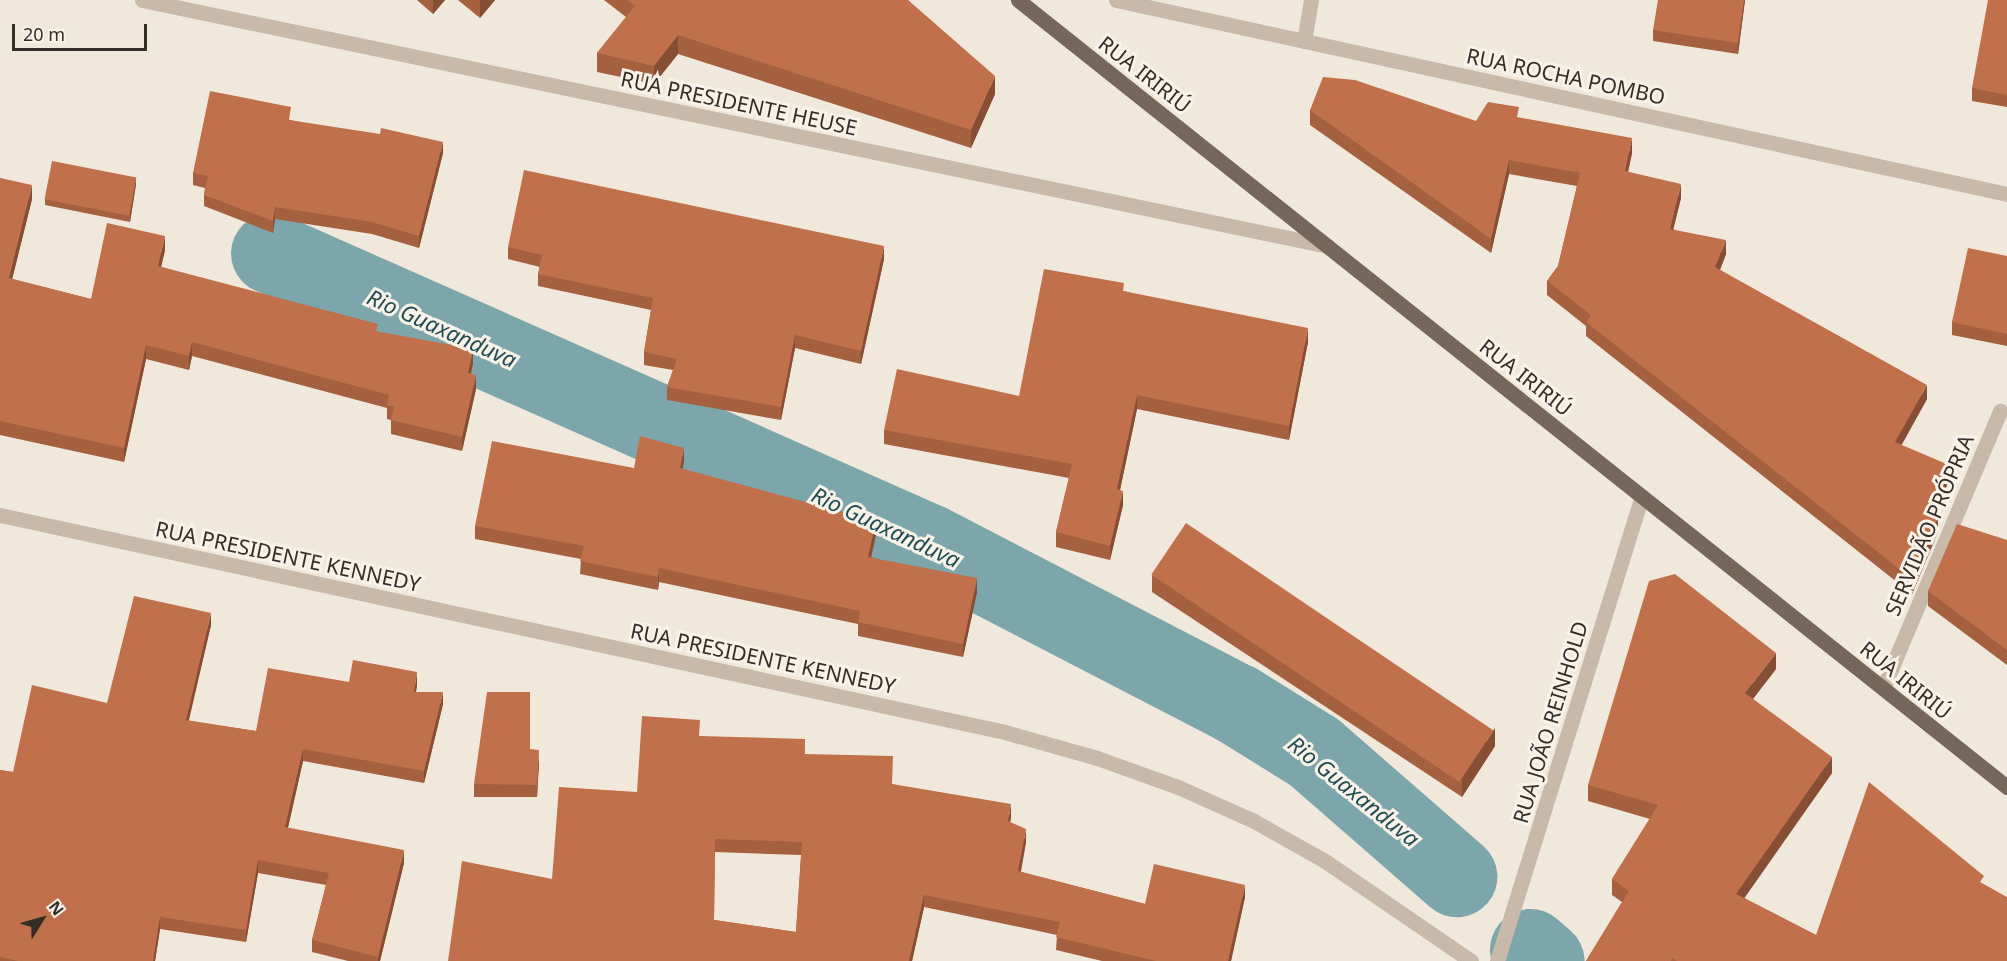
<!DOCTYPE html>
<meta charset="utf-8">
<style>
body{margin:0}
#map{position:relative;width:2007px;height:961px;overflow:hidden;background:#f1e8dc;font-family:"Noto Sans",sans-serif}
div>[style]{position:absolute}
.river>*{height:81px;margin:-40.5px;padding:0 40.5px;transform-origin:40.5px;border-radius:40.5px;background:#7ca6ac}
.lane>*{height:15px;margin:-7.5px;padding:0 7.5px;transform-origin:7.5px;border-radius:7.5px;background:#c8b9a8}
.street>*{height:15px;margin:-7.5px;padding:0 7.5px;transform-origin:7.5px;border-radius:7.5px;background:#c8b9a8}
.primary>*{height:15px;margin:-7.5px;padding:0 7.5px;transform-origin:7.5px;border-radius:7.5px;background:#77665a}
.wall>*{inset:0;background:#a56040}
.shaded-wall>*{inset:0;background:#864e34}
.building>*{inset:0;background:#c0704b;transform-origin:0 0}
span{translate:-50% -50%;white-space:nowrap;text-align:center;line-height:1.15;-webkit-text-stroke:6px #f8f2e8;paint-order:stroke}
.street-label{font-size:21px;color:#352d28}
.water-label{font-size:22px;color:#204d55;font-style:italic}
.north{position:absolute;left:12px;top:889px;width:60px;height:60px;-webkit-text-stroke:4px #f8f2e8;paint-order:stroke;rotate:53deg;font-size:16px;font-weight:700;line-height:24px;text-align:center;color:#352d28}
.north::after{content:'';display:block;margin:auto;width:21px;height:27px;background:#352d28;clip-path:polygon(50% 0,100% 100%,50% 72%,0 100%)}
.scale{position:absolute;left:12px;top:24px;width:135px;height:27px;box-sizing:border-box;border:3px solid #352d28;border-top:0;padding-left:8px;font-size:18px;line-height:21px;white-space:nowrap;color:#352d28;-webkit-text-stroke:4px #f8f2e8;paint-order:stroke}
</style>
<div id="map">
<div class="river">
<i style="left:271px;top:253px;width:719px;rotate:23.89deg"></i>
<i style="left:928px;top:544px;width:348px;rotate:27.4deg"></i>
<i style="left:1237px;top:704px;width:91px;rotate:31.9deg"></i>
<i style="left:1314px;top:752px;width:189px;rotate:41.1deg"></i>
<i style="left:1530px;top:949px;width:18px;rotate:41deg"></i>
</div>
<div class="lane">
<i style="left:1304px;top:41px;width:42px;rotate:-80.3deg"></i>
</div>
<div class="street">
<i style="left:142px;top:0;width:1211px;rotate:11.72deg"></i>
<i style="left:1116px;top:0;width:912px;rotate:12.28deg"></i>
<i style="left:0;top:515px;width:1024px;rotate:12.18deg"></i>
<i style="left:1001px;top:731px;width:100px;rotate:15.7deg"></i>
<i style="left:1097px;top:758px;width:86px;rotate:19.7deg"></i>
<i style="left:1178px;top:787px;width:83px;rotate:24.1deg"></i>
<i style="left:1254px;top:821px;width:81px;rotate:29.4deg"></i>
<i style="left:1325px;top:861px;width:177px;rotate:34.4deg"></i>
<i style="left:1883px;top:688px;width:301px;rotate:-67.1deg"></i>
<i style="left:1497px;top:961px;width:487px;rotate:-72.7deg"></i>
</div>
<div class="primary">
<i style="left:1018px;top:0;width:1264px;rotate:38.51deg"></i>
</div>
<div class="wall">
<i style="clip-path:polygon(417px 0,445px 0,433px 14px)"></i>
<i style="clip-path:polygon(458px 0,495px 0,480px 18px)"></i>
<i style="clip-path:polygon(604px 0,908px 0,995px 94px,971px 148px,678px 54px,654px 84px,597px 72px,597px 53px,626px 17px)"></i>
<i style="clip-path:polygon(1745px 0,1738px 54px,1653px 41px,1653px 30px)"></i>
<i style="clip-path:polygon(2007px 0,2007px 107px,1972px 101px,1972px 88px)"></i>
<i style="clip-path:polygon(1310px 110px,1476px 121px,1519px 118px,1632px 153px,1628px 172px,1681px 198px,1673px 229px,1726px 254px,1720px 270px,1927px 399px,1901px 445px,1949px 480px,1934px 516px,1938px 532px,1912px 594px,1586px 336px,1586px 326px,1547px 295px,1547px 281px,1558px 266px,1577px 186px,1509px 174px,1491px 253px,1310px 125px)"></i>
<i style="clip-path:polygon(290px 120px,443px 153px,419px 248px,372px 234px,275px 219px,273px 233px,204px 206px,204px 195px,205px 188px,193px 185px,193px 173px)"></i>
<i style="clip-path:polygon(0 178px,32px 199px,12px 279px,91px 299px,165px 250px,161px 267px,378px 332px,473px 363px,471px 374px,476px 389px,462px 451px,391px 434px,391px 420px,387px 419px,387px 408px,192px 356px,189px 370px,146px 359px,124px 462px,0 435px)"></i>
<i style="clip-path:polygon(136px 184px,130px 222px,45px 205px,45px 199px)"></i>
<i style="clip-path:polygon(508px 247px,884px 259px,861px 364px,795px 348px,781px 420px,667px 400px,667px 387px,673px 370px,644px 365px,644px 352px,651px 310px,538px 286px,538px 274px,540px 267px,508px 259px)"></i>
<i style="clip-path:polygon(2007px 256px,2007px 346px,1952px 335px,1952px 322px)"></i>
<i style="clip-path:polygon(1124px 291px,1308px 342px,1289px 440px,1137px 409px,1120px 490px,1123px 505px,1110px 560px,1056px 547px,1056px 532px,1069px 478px,884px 444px,884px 430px,1019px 396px)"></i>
<i style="clip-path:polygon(684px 461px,682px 469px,876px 535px,871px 557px,977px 592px,963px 657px,858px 636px,858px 624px,659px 582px,658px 590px,580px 574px,581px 559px,475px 539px,475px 526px,634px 468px)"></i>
<i style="clip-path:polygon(2007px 540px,2007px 665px,1928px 606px,1928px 591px)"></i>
<i style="clip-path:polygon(1152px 575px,1495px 746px,1462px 797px,1152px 592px)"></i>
<i style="clip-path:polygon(211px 625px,188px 721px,256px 731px,349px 682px,417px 685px,416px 692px,443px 704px,424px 783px,303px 761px,288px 828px,404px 863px,380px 961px,348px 961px,312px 952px,312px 940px,326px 885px,258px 873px,246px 942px,160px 929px,155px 961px,0 961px,0 770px,13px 772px,107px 703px)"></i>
<i style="clip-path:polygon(1776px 669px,1753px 699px,1832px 773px,1744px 898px,1816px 935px,1984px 884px,2007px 961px,1586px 961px,1622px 902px,1612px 895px,1612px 879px,1650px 819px,1588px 801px,1588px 785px)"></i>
<i style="clip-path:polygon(evenodd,700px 736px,805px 754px,892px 784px,1011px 817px,1010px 822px,1026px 842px,1021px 872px,1145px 904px,1245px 897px,1231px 961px,1102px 961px,1056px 950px,1057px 935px,924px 907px,912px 961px,448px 961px,552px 879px,637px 792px,700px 736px,715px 852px,801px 855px,796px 932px,714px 920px,715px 852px)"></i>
<i style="clip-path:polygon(530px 749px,539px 762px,537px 797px,474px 797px,474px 784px)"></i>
</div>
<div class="shaded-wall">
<i style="clip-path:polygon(433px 0,445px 0,433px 14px)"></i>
<i style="clip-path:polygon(480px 0,495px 0,480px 18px)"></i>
<i style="clip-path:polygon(1744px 0,1745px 0,1738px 54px,1738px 43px)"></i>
<i style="clip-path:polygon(678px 35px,678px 54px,654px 84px,654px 66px)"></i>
<i style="clip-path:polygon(995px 76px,995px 94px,971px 148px,971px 130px)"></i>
<i style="clip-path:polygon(1632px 138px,1632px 153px,1625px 186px,1625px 171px)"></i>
<i style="clip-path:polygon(443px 142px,443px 153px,419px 248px,419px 236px)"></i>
<i style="clip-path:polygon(1509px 160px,1509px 174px,1491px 253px,1491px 239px)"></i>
<i style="clip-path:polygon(136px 177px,136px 184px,130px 222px,130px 215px)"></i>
<i style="clip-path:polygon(1681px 184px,1681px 198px,1670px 243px,1670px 229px)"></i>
<i style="clip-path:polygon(32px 185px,32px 199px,9px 292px,9px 278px)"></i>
<i style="clip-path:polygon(275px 207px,275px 219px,273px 233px,273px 221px)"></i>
<i style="clip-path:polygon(165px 236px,165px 250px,158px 280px,158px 266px)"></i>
<i style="clip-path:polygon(1726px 240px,1726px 254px,1715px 282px,1715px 267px)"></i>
<i style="clip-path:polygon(884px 246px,884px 259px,861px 364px,861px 351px)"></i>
<i style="clip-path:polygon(1308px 328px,1308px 342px,1289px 440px,1289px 426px)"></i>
<i style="clip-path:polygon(795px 335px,795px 348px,781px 420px,781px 407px)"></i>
<i style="clip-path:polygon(192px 342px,192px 356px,189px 370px,189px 356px)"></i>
<i style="clip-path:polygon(146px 345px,146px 359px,124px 462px,124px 448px)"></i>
<i style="clip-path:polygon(473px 349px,473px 363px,468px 387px,468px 373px)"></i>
<i style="clip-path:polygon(476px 375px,476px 389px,462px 451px,462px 437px)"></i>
<i style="clip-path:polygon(1927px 385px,1927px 399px,1895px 457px,1895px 442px)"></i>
<i style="clip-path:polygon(1137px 395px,1137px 409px,1117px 504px,1117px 489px)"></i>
<i style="clip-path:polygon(684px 448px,684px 461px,680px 482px,680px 468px)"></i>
<i style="clip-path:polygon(1949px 465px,1949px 480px,1930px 529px,1930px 514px)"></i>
<i style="clip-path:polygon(1123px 491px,1123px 505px,1110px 560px,1110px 546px)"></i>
<i style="clip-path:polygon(1938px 517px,1938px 532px,1912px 594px,1912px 579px)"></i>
<i style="clip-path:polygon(876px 521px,876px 535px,868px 570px,868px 557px)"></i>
<i style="clip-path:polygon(659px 568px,659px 582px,658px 590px,658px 577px)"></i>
<i style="clip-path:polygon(977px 578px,977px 592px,963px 657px,963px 644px)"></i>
<i style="clip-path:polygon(211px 613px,211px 625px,186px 733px,186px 720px)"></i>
<i style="clip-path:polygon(1776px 653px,1776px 669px,1745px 709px,1745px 693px)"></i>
<i style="clip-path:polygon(417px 672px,417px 685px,414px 704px,414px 692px)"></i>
<i style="clip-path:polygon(443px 692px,443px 704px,424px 783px,424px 771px)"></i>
<i style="clip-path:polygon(1495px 728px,1495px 746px,1462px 797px,1462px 779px)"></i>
<i style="clip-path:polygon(303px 749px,303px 761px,285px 840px,285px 827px)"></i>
<i style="clip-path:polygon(539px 750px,539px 762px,537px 797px,537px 785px)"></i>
<i style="clip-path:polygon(1832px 757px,1832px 773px,1736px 910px,1736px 894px)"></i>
<i style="clip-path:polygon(1011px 804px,1011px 817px,1008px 834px,1008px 821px)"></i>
<i style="clip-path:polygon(1026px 829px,1026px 842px,1018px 884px,1018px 871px)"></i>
<i style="clip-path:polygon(404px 850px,404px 863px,380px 961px,378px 961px,378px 957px)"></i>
<i style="clip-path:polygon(258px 860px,258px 873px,246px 942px,246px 930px)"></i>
<i style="clip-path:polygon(1245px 885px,1245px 897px,1231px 961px,1228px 961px)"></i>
<i style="clip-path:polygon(924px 895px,924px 907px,912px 961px,909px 961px)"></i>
<i style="clip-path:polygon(160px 917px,160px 929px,155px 961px,153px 961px)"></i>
</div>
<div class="building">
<i style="clip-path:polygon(627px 0,908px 0,995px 76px,971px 130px,678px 35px,654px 66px,597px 53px,635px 6px)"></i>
<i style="clip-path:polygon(1658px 0,1744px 0,1738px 43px,1653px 30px)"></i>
<i style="clip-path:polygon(1988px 0,2007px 0,2007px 95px,1972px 88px)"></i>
<i style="clip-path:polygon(1323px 77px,1355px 80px,1476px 121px,1488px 102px,1519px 107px,1517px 117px,1632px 138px,1625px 171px,1681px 184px,1670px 229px,1726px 240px,1715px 267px,1927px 385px,1895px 442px,1949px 465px,1930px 514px,1938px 517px,1912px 579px,1586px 322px,1591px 315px,1547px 281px,1558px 266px,1580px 173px,1509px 160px,1491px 239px,1310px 110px)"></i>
<i style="clip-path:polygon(210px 91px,291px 107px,289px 120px,380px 134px,381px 128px,443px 142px,419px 236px,372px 222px,275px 207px,273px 221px,204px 195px,208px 176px,193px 173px)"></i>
<i style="left:52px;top:161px;width:86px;height:39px;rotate:11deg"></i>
<i style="clip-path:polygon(524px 170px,884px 246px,861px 351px,795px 335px,781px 407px,667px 387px,677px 359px,644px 352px,653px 298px,538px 274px,542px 255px,508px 247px)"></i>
<i style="clip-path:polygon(0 178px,32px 185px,9px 278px,91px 299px,107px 223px,165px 236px,158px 266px,378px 324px,376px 331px,473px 349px,468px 373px,476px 375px,462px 437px,391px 420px,394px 407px,387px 405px,389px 395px,192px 342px,189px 356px,146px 345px,124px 448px,0 421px)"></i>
<i style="clip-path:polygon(1968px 248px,2007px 256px,2007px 334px,1952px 322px)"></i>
<i style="clip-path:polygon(1044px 269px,1124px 283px,1123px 291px,1308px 328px,1289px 426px,1137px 395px,1117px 489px,1123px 491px,1110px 546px,1056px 532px,1072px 464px,884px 430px,897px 369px,1019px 396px)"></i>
<i style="clip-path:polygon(640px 436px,684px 448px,680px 468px,876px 521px,868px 557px,977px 578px,963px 644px,858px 622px,860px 611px,659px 568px,658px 577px,580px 561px,584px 546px,475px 526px,492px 441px,634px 468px)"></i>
<i style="left:1186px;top:523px;width:371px;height:62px;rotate:34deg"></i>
<i style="clip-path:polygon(1957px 524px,2007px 540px,2007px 650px,1928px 591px)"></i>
<i style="clip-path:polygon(1675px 574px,1776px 653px,1745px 693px,1832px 757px,1736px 894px,1816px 935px,1869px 782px,1984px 876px,1980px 882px,2007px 897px,2007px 961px,1677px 961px,1672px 958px,1671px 961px,1586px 961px,1629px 891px,1612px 879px,1658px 805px,1588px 785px,1649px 581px)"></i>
<i style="clip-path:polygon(134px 596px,211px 613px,186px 720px,256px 731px,268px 668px,349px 682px,353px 660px,417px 672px,414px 692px,443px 692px,424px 771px,303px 749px,285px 827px,404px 850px,378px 957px,312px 940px,329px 873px,258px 860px,246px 930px,160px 917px,153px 961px,18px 961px,0 957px,0 770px,13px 772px,32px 685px,107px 703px)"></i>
<i style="clip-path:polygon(487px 692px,530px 692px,530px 749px,539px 750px,537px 785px,474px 784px)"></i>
<i style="clip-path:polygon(evenodd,642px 716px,700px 720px,699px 736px,805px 739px,805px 754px,893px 756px,892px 784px,1011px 804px,1008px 821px,1026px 829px,1018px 871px,1145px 904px,1154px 864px,1245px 885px,1228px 961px,1156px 961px,1056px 937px,1060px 922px,924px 895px,909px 961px,448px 961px,462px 861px,552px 879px,559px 787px,637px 792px,642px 716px,715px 839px,802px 842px,796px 932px,714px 920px,715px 839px)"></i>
</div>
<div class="street-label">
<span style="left:1145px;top:74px;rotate:38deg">RUA IRIRIÚ</span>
<span style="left:1566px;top:76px;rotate:12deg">RUA ROCHA POMBO</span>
<span style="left:739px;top:103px;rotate:12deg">RUA PRESIDENTE HEUSE</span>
<span style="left:1526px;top:377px;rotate:38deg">RUA IRIRIÚ</span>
<span style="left:1929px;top:525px;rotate:-67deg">SERVIDÃO PRÓPRIA</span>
<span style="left:288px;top:556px;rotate:12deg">RUA PRESIDENTE KENNEDY</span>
<span style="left:763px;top:658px;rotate:12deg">RUA PRESIDENTE KENNEDY</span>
<span style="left:1906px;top:680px;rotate:39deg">RUA IRIRIÚ</span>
<span style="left:1550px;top:722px;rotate:-73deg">RUA JOÃO REINHOLD</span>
</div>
<div class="water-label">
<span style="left:442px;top:328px;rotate:24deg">Rio Guaxanduva</span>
<span style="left:886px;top:527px;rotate:25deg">Rio Guaxanduva</span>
<span style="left:1354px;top:791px;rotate:39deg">Rio Guaxanduva</span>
</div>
<div class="north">N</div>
<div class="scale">20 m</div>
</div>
